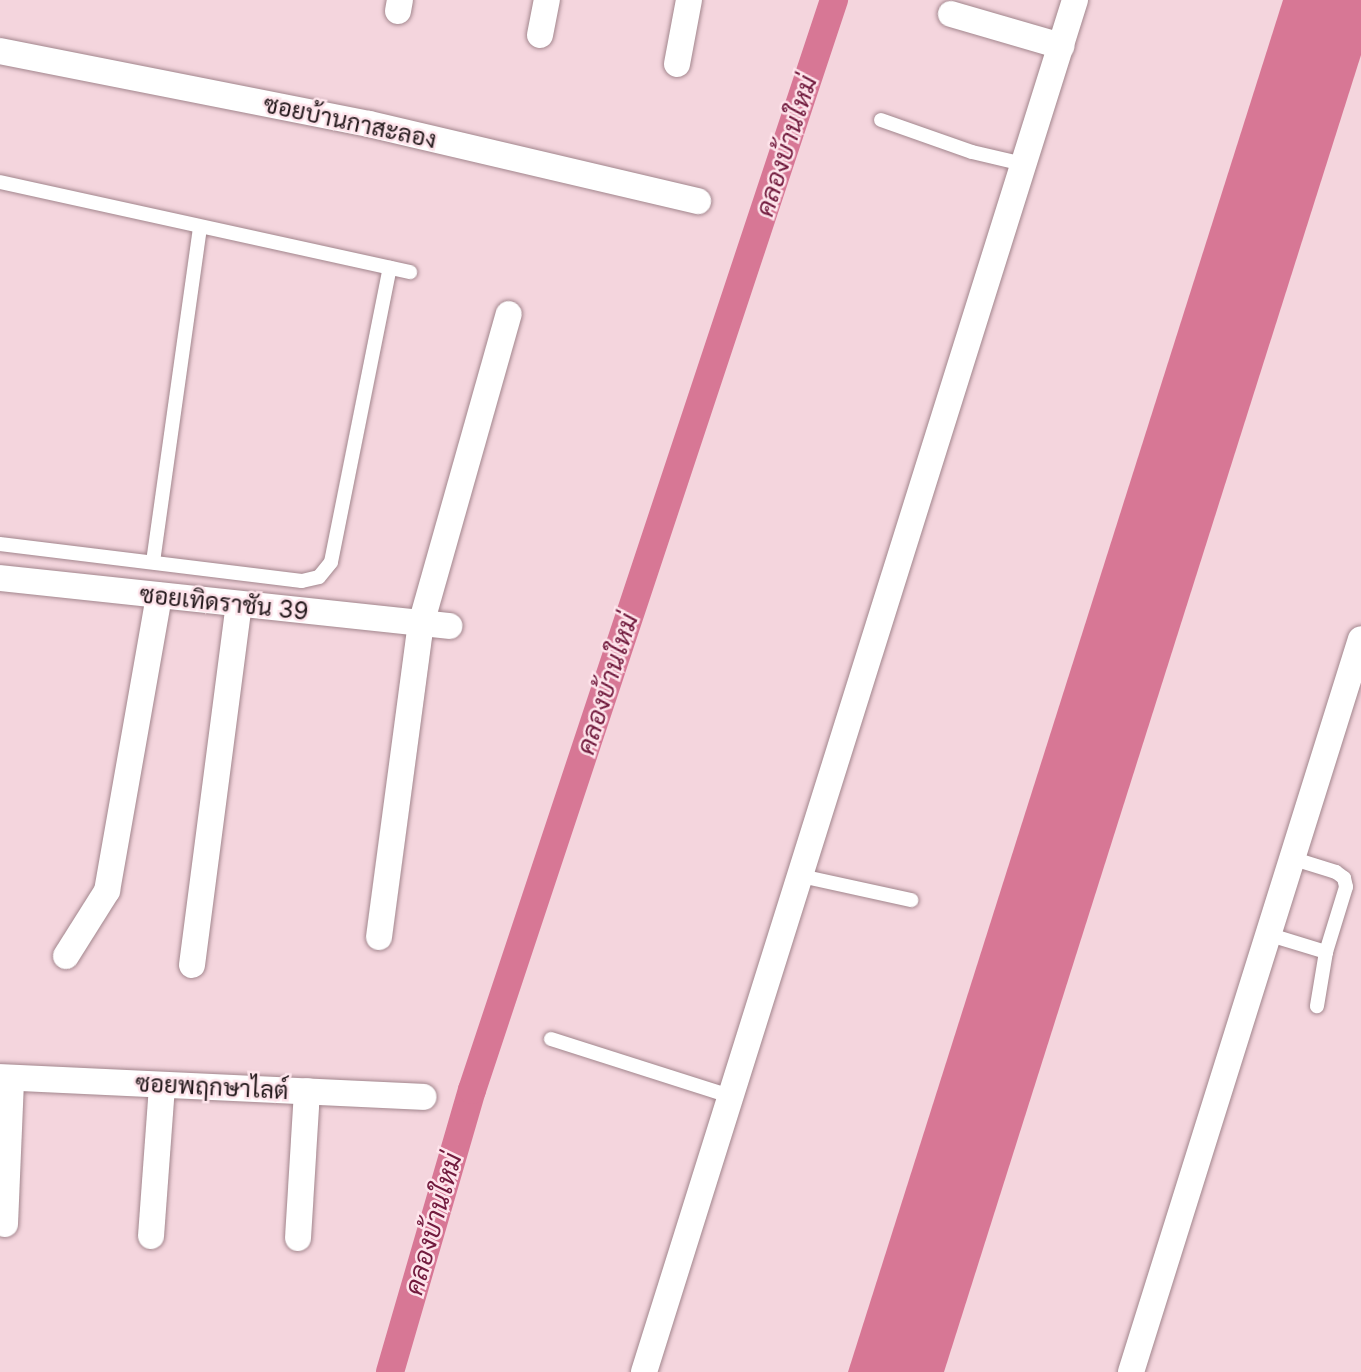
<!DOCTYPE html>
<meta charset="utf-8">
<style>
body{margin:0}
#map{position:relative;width:1361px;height:1372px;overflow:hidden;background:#f4d5dd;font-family:Inter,Sarabun,sans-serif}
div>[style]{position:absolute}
.water>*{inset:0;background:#d77795}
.canal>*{height:28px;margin:-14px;padding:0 14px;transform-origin:14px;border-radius:14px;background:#d77795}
.roads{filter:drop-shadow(0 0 2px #a2868d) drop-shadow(0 0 2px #a2868d)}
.service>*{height:14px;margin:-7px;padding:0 7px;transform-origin:7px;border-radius:7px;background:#fff}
.minor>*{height:26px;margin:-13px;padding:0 13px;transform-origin:13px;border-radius:13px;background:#fff}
span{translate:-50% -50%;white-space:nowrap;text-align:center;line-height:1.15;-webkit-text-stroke:5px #fee4eb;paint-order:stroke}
.street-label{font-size:24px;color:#24191c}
.water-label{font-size:26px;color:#711a3d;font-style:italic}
</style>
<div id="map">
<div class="water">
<i style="clip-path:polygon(1283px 0,1361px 0,1361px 55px,944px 1372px,848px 1372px)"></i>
</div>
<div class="canal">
<i style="left:390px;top:1372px;width:294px;rotate:-73.8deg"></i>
<i style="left:472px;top:1090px;width:1149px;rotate:-71.63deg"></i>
</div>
<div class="roads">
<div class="service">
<i style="left:881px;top:120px;width:96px;rotate:19.4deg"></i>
<i style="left:972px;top:152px;width:52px;rotate:13.2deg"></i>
<i style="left:0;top:182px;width:420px;rotate:12.4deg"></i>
<i style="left:0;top:544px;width:304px;rotate:7deg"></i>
<i style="left:302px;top:581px;width:17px;rotate:-13deg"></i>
<i style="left:319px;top:577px;width:19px;rotate:-51deg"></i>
<i style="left:331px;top:562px;width:300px;rotate:-78.7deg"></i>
<i style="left:153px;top:562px;width:338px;rotate:-82deg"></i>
<i style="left:1291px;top:858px;width:47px;rotate:17.3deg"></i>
<i style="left:1336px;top:872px;width:10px;rotate:37deg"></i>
<i style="left:1344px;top:878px;width:9px;rotate:77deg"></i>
<i style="left:1346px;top:887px;width:68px;rotate:107.1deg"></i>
<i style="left:1326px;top:952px;width:55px;rotate:99.5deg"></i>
<i style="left:801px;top:876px;width:113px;rotate:12.3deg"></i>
<i style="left:1267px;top:934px;width:62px;rotate:17deg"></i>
<i style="left:551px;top:1039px;width:188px;rotate:17.7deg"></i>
</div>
<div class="minor">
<i style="left:398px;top:11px;width:11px;rotate:-80deg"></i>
<i style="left:951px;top:14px;width:115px;rotate:16.2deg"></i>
<i style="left:540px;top:35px;width:36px;rotate:-79deg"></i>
<i style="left:0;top:51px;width:376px;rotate:11.2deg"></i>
<i style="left:369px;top:124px;width:338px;rotate:13.2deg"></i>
<i style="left:677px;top:64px;width:65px;rotate:-79.4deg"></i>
<i style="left:0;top:578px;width:452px;rotate:6.1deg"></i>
<i style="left:379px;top:937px;width:316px;rotate:-82.4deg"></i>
<i style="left:421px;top:624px;width:322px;rotate:-74.2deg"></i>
<i style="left:66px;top:956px;width:77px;rotate:-57.8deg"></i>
<i style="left:107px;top:891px;width:300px;rotate:-80deg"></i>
<i style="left:192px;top:965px;width:364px;rotate:-82.6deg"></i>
<i style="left:0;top:1077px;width:424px;rotate:2.7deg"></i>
<i style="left:5px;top:1224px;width:146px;rotate:-87.6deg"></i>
<i style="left:151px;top:1236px;width:151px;rotate:-85.8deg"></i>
<i style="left:298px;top:1238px;width:147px;rotate:-86.5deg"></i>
<i style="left:644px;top:1372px;width:1438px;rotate:-72.56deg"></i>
<i style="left:1131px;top:1372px;width:768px;rotate:-72.58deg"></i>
</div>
</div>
<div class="street-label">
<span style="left:350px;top:122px;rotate:12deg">ซอยบ้านกาสะลอง</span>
<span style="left:224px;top:603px;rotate:6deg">ซอยเทิดราชัน 39</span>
<span style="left:212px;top:1087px;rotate:3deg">ซอยพฤกษาไลต์</span>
</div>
<div class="water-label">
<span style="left:786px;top:146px;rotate:-72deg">คลองบ้านใหม่</span>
<span style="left:607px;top:684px;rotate:-72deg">คลองบ้านใหม่</span>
<span style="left:433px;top:1224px;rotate:-74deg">คลองบ้านใหม่</span>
</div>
</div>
